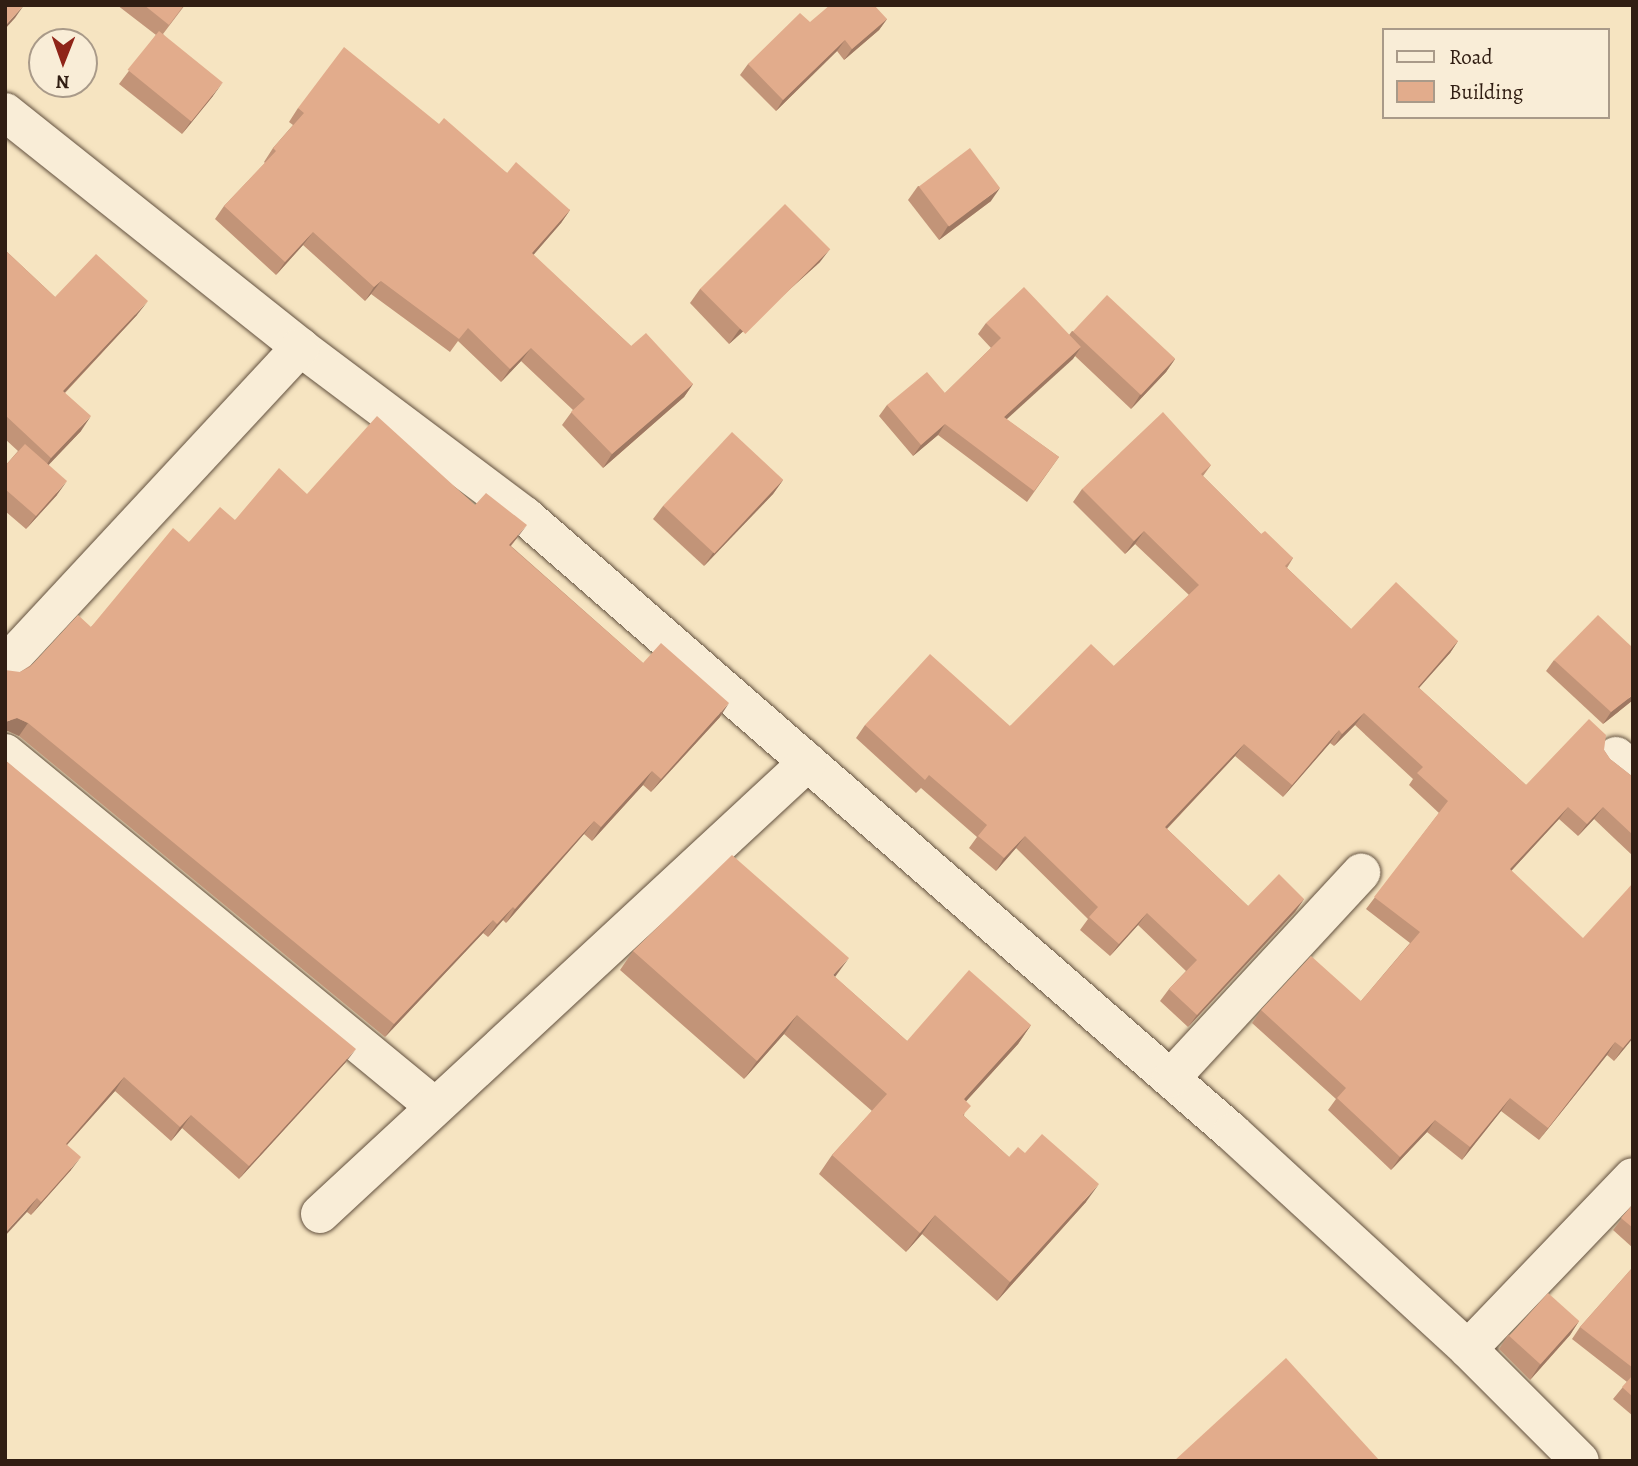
<!DOCTYPE html>
<style>
body{margin:0}
#map{position:relative;width:1638px;height:1466px;overflow:hidden;background:#f6e4c1;font-family:Alegreya,serif}
div>[style]{position:absolute}
.roads{filter:drop-shadow(0 0 2px #62503e) drop-shadow(0 0 2px #62503e)}
.minor>*{height:38px;margin:-19px;padding:0 19px;transform-origin:19px;border-radius:19px;background:#f9edd7}
.wall>*{inset:0;background:#c29478}
.shaded-wall>*{inset:0;background:#9e7862}
.building>*{inset:0;background:#e2ac8c;transform-origin:0 0}
span{translate:-50% -50%;white-space:nowrap;text-align:center;line-height:1.15;-webkit-text-stroke:7px #f9edd7;paint-order:stroke}
.frame{position:absolute;inset:0;border:7px solid #311e13;pointer-events:none}
.legend{position:absolute;left:1382px;top:28px;width:228px;height:91px;box-sizing:border-box;background:#f9edd7;border:2px solid #a99a89;margin:0;padding:9px 12px;list-style:none;font-size:21px;color:#311e13}
.legend li{display:flex;align-items:center;gap:14px;height:35px}
.legend b{width:35px;border:2px solid #a99a89}
.north{position:absolute;left:28px;top:28px;width:70px;height:70px;box-sizing:border-box;background:#f9edd7;border:2px solid #a99a89;border-radius:50%;rotate:181deg;font-size:19px;font-weight:700;line-height:28px;text-align:center;color:#311e13}
.north::after{content:'';display:block;margin:auto;width:24px;height:32px;background:#8f2418;clip-path:polygon(50% 0,100% 100%,50% 72%,0 100%)}
</style>
<div id="map">
<div class="roads">
<div class="minor">
<i style="left:5px;top:112px;width:377px;rotate:38.5deg"></i>
<i style="left:300px;top:347px;width:281px;rotate:36.9deg"></i>
<i style="left:525px;top:516px;width:938px;rotate:41.07deg"></i>
<i style="left:1232px;top:1132px;width:321px;rotate:42.6deg"></i>
<i style="left:1468px;top:1349px;width:158px;rotate:45deg"></i>
<i style="left:5px;top:665px;width:434px;rotate:-47.1deg"></i>
<i style="left:5px;top:753px;width:556px;rotate:39.45deg"></i>
<i style="left:1616px;top:756px;width:23px;rotate:41deg"></i>
<i style="left:1171px;top:1078px;width:280px;rotate:-47.2deg"></i>
<i style="left:320px;top:1214px;width:665px;rotate:-42.81deg"></i>
<i style="left:1468px;top:1349px;width:238px;rotate:-46.2deg"></i>
</div>
</div>
<div class="wall">
<i style="clip-path:polygon(117px 5px,185px 5px,163px 34px,213px 96px,182px 134px,119px 84px,156px 35px)"></i>
<i style="clip-path:polygon(887px 19px,879px 30px,844px 60px,837px 51px,776px 111px,740px 75px,748px 64px,810px 22px)"></i>
<i style="clip-path:polygon(298px 108px,439px 124px,507px 173px,570px 210px,561px 223px,533px 255px,631px 346px,693px 384px,684px 397px,603px 468px,562px 425px,573px 410px,521px 361px,501px 382px,458px 341px,450px 352px,371px 294px,365px 301px,303px 245px,276px 275px,215px 219px,224px 206px,265px 163px,264px 162px,273px 148px,293px 125px,289px 122px)"></i>
<i style="clip-path:polygon(918px 186px,991px 201px,939px 240px,908px 200px)"></i>
<i style="clip-path:polygon(5px 250px,55px 297px,137px 315px,65px 393px,81px 431px,48px 465px,57px 495px,26px 529px,5px 511px,5px 466px,18px 451px,5px 439px)"></i>
<i style="clip-path:polygon(820px 262px,729px 344px,690px 303px,700px 289px)"></i>
<i style="clip-path:polygon(986px 323px,1069px 335px,1072px 331px,1175px 359px,1166px 372px,1131px 409px,1075px 356px,1006px 419px,1059px 457px,1027px 502px,938px 435px,913px 456px,879px 416px,887px 405px,945px 393px,991px 348px,978px 334px)"></i>
<i style="clip-path:polygon(1211px 465px,1203px 476px,1261px 534px,1293px 558px,1287px 568px,1351px 629px,1458px 641px,1450px 653px,1419px 688px,1526px 785px,1604px 750px,1610px 759px,1633px 777px,1633px 856px,1594px 819px,1578px 836px,1559px 819px,1511px 871px,1633px 1038px,1614px 1061px,1607px 1055px,1539px 1140px,1501px 1111px,1462px 1160px,1427px 1132px,1391px 1170px,1328px 1110px,1336px 1099px,1252px 1023px,1261px 1010px,1361px 1001px,1410px 943px,1366px 909px,1439px 813px,1409px 785px,1413px 779px,1355px 725px,1334px 746px,1330px 743px,1283px 797px,1235px 756px,1167px 829px,1248px 906px,1304px 899px,1295px 912px,1188px 1027px,1160px 1001px,1169px 989px,1186px 971px,1138px 925px,1110px 956px,1080px 930px,1088px 919px,1016px 848px,996px 871px,969px 848px,977px 837px,921px 788px,916px 793px,856px 738px,865px 725px,1010px 726px,1114px 666px,1189px 595px,1135px 544px,1125px 554px,1073px 502px,1082px 489px)"></i>
<i style="clip-path:polygon(783px 480px,773px 494px,704px 566px,653px 519px,663px 506px)"></i>
<i style="clip-path:polygon(307px 494px,475px 505px,517px 538px,511px 546px,643px 663px,720px 717px,651px 792px,643px 785px,592px 841px,584px 834px,506px 923px,503px 920px,488px 937px,483px 933px,385px 1037px,19px 736px,8px 731px,20px 672px,91px 627px,189px 542px,235px 520px)"></i>
<i style="clip-path:polygon(1554px 660px,1633px 700px,1603px 724px,1546px 671px)"></i>
<i style="clip-path:polygon(5px 760px,346px 1062px,239px 1179px,182px 1128px,171px 1141px,115px 1091px,67px 1145px,71px 1170px,31px 1215px,27px 1212px)"></i>
<i style="clip-path:polygon(633px 951px,835px 977px,907px 1041px,1031px 1025px,1018px 1044px,966px 1101px,964px 1116px,1009px 1157px,1086px 1202px,997px 1301px,922px 1234px,906px 1252px,819px 1174px,832px 1155px,872px 1111px,784px 1034px,744px 1079px,620px 970px)"></i>
<i style="clip-path:polygon(1633px 1204px,1633px 1248px,1613px 1230px)"></i>
<i style="clip-path:polygon(1633px 1267px,1633px 1416px,1613px 1399px,1627px 1382px,1572px 1339px,1580px 1327px)"></i>
<i style="clip-path:polygon(1579px 1321px,1570px 1335px,1530px 1380px,1499px 1349px,1508px 1335px)"></i>
</div>
<div class="shaded-wall">
<i style="clip-path:polygon(24px 5px,15px 18px,5px 29px,5px 26px)"></i>
<i style="clip-path:polygon(887px 19px,879px 30px,844px 60px,852px 49px)"></i>
<i style="clip-path:polygon(845px 40px,837px 51px,776px 111px,783px 100px)"></i>
<i style="clip-path:polygon(223px 82px,213px 96px,182px 134px,191px 121px)"></i>
<i style="clip-path:polygon(1000px 188px,991px 201px,939px 240px,948px 226px)"></i>
<i style="clip-path:polygon(570px 210px,561px 223px,523px 267px,532px 253px)"></i>
<i style="clip-path:polygon(313px 232px,303px 245px,276px 275px,285px 262px)"></i>
<i style="clip-path:polygon(830px 249px,820px 262px,729px 344px,739px 330px)"></i>
<i style="clip-path:polygon(381px 281px,371px 294px,365px 301px,374px 287px)"></i>
<i style="clip-path:polygon(148px 301px,137px 315px,53px 405px,63px 391px)"></i>
<i style="clip-path:polygon(1081px 347px,1073px 359px,996px 429px,1004px 417px)"></i>
<i style="clip-path:polygon(531px 348px,521px 361px,501px 382px,510px 369px)"></i>
<i style="clip-path:polygon(1175px 359px,1166px 372px,1131px 409px,1140px 395px)"></i>
<i style="clip-path:polygon(693px 384px,684px 397px,603px 468px,612px 454px)"></i>
<i style="clip-path:polygon(91px 416px,81px 431px,41px 473px,51px 458px)"></i>
<i style="clip-path:polygon(945px 424px,938px 435px,913px 456px,921px 445px)"></i>
<i style="clip-path:polygon(783px 480px,773px 494px,704px 566px,713px 553px)"></i>
<i style="clip-path:polygon(67px 481px,57px 495px,26px 529px,36px 516px)"></i>
<i style="clip-path:polygon(527px 525px,517px 538px,500px 558px,509px 545px)"></i>
<i style="clip-path:polygon(1144px 531px,1135px 544px,1125px 554px,1134px 541px)"></i>
<i style="clip-path:polygon(1458px 641px,1450px 653px,1409px 699px,1418px 687px)"></i>
<i style="clip-path:polygon(1633px 695px,1633px 700px,1603px 724px,1611px 712px)"></i>
<i style="clip-path:polygon(729px 703px,720px 717px,651px 792px,661px 779px)"></i>
<i style="clip-path:polygon(1364px 713px,1355px 725px,1334px 746px,1342px 734px)"></i>
<i style="clip-path:polygon(17px 718px,28px 723px,19px 736px,8px 731px,5px 732px,5px 722px)"></i>
<i style="clip-path:polygon(1339px 730px,1330px 743px,1283px 797px,1292px 785px)"></i>
<i style="clip-path:polygon(1244px 744px,1235px 756px,1156px 840px,1165px 827px)"></i>
<i style="clip-path:polygon(652px 771px,643px 785px,592px 841px,601px 827px)"></i>
<i style="clip-path:polygon(1568px 807px,1559px 819px,1501px 882px,1510px 869px)"></i>
<i style="clip-path:polygon(1603px 807px,1594px 819px,1578px 836px,1587px 824px)"></i>
<i style="clip-path:polygon(594px 821px,584px 834px,506px 923px,515px 909px)"></i>
<i style="clip-path:polygon(1025px 836px,1016px 848px,996px 871px,1004px 858px)"></i>
<i style="clip-path:polygon(1304px 899px,1295px 912px,1188px 1027px,1197px 1015px)"></i>
<i style="clip-path:polygon(513px 907px,503px 920px,488px 937px,497px 924px)"></i>
<i style="clip-path:polygon(1147px 913px,1138px 925px,1110px 956px,1119px 944px)"></i>
<i style="clip-path:polygon(493px 920px,483px 933px,385px 1037px,394px 1024px)"></i>
<i style="clip-path:polygon(849px 958px,835px 977px,833px 975px)"></i>
<i style="clip-path:polygon(797px 1015px,784px 1034px,744px 1079px,757px 1061px)"></i>
<i style="clip-path:polygon(1031px 1025px,1018px 1044px,951px 1118px,964px 1099px)"></i>
<i style="clip-path:polygon(1633px 1036px,1633px 1038px,1614px 1061px,1623px 1048px)"></i>
<i style="clip-path:polygon(1615px 1042px,1607px 1055px,1539px 1140px,1548px 1128px)"></i>
<i style="clip-path:polygon(356px 1049px,346px 1062px,239px 1179px,249px 1166px)"></i>
<i style="clip-path:polygon(124px 1077px,115px 1091px,56px 1157px,66px 1144px)"></i>
<i style="clip-path:polygon(1510px 1098px,1501px 1111px,1462px 1160px,1470px 1147px)"></i>
<i style="clip-path:polygon(191px 1115px,182px 1128px,171px 1141px,180px 1127px)"></i>
<i style="clip-path:polygon(1435px 1120px,1427px 1132px,1391px 1170px,1400px 1157px)"></i>
<i style="clip-path:polygon(81px 1157px,71px 1170px,31px 1215px,41px 1202px)"></i>
<i style="clip-path:polygon(1099px 1184px,1086px 1202px,997px 1301px,1010px 1282px)"></i>
<i style="clip-path:polygon(37px 1198px,27px 1212px,5px 1236px,5px 1233px)"></i>
<i style="clip-path:polygon(935px 1215px,922px 1234px,906px 1252px,920px 1233px)"></i>
<i style="clip-path:polygon(1579px 1321px,1570px 1335px,1530px 1380px,1539px 1366px)"></i>
</div>
<div class="building">
<i style="clip-path:polygon(5px 5px,24px 5px,5px 26px)"></i>
<i style="clip-path:polygon(144px 5px,184px 5px,169px 25px)"></i>
<i style="clip-path:polygon(830px 5px,874px 5px,887px 19px,852px 49px,845px 40px,783px 100px,748px 64px,800px 13px,810px 22px)"></i>
<i style="left:159px;top:31px;width:82px;height:50px;rotate:39deg"></i>
<i style="clip-path:polygon(344px 47px,439px 124px,444px 118px,507px 173px,516px 162px,570px 210px,532px 253px,631px 346px,646px 333px,693px 384px,612px 454px,571px 412px,585px 399px,531px 348px,510px 369px,468px 328px,459px 339px,381px 281px,374px 287px,313px 232px,285px 262px,224px 206px,276px 151px,273px 148px,304px 113px,298px 108px)"></i>
<i style="left:970px;top:148px;width:50px;height:64px;rotate:53deg"></i>
<i style="left:785px;top:204px;width:64px;height:120px;rotate:45deg"></i>
<i style="clip-path:polygon(5px 250px,55px 297px,96px 254px,148px 301px,63px 391px,91px 416px,51px 458px,5px 415px)"></i>
<i style="clip-path:polygon(1024px 287px,1081px 347px,1004px 417px,1059px 457px,1034px 491px,945px 424px,921px 445px,887px 405px,927px 372px,945px 393px,1001px 338px,986px 323px)"></i>
<i style="left:1107px;top:295px;width:93px;height:50px;rotate:43deg"></i>
<i style="clip-path:polygon(1163px 412px,1211px 465px,1201px 474px,1261px 534px,1265px 531px,1293px 558px,1285px 566px,1351px 629px,1396px 582px,1458px 641px,1418px 687px,1526px 785px,1589px 719px,1606px 735px,1604px 750px,1610px 759px,1633px 777px,1633px 835px,1603px 807px,1587px 824px,1568px 807px,1510px 869px,1583px 938px,1633px 883px,1633px 1036px,1623px 1048px,1615px 1042px,1548px 1128px,1510px 1098px,1470px 1147px,1435px 1120px,1400px 1157px,1337px 1098px,1346px 1088px,1261px 1010px,1311px 956px,1361px 1001px,1420px 932px,1374px 897px,1448px 801px,1417px 773px,1423px 767px,1364px 713px,1342px 734px,1339px 730px,1292px 785px,1244px 744px,1165px 827px,1248px 906px,1279px 874px,1304px 899px,1197px 1015px,1169px 989px,1197px 960px,1147px 913px,1119px 944px,1089px 917px,1098px 907px,1025px 836px,1004px 858px,978px 836px,987px 825px,929px 775px,925px 780px,865px 725px,930px 654px,1010px 726px,1091px 644px,1114px 666px,1199px 585px,1144px 531px,1134px 541px,1082px 489px)"></i>
<i style="clip-path:polygon(377px 416px,475px 505px,486px 493px,527px 525px,509px 545px,643px 663px,661px 643px,729px 703px,661px 779px,652px 771px,601px 827px,594px 821px,515px 909px,513px 907px,497px 924px,493px 920px,394px 1024px,28px 723px,17px 718px,5px 722px,5px 670px,20px 672px,30px 667px,78px 615px,91px 627px,173px 528px,189px 542px,220px 507px,235px 520px,279px 468px,307px 494px)"></i>
<i style="left:732px;top:432px;width:70px;height:101px;rotate:43deg"></i>
<i style="clip-path:polygon(25px 444px,67px 481px,36px 516px,5px 489px,5px 466px)"></i>
<i style="clip-path:polygon(1598px 615px,1633px 648px,1633px 695px,1611px 712px,1554px 660px)"></i>
<i style="clip-path:polygon(5px 760px,356px 1049px,249px 1166px,191px 1115px,180px 1127px,124px 1077px,66px 1144px,81px 1157px,41px 1202px,37px 1198px,5px 1233px)"></i>
<i style="clip-path:polygon(732px 855px,849px 958px,833px 975px,907px 1041px,969px 970px,1031px 1025px,964px 1099px,971px 1106px,963px 1115px,1009px 1157px,1018px 1147px,1025px 1153px,1042px 1134px,1099px 1184px,1010px 1282px,935px 1215px,920px 1233px,832px 1155px,887px 1094px,797px 1015px,757px 1061px,633px 951px)"></i>
<i style="clip-path:polygon(1633px 1204px,1633px 1228px,1621px 1218px)"></i>
<i style="clip-path:polygon(1633px 1267px,1633px 1368px,1580px 1327px)"></i>
<i style="left:1548px;top:1293px;width:42px;height:58px;rotate:42deg"></i>
<i style="clip-path:polygon(1286px 1358px,1380px 1461px,1174px 1461px)"></i>
<i style="clip-path:polygon(1633px 1375px,1633px 1397px,1622px 1387px)"></i>
</div>
<div class="frame"></div>
<ul class="legend">
<li><b style="height:9px;background:#f9edd7"></b>Road</li>
<li><b style="height:19px;background:#e2ac8c"></b>Building</li>
</ul>
<div class="north">N</div>
</div>
